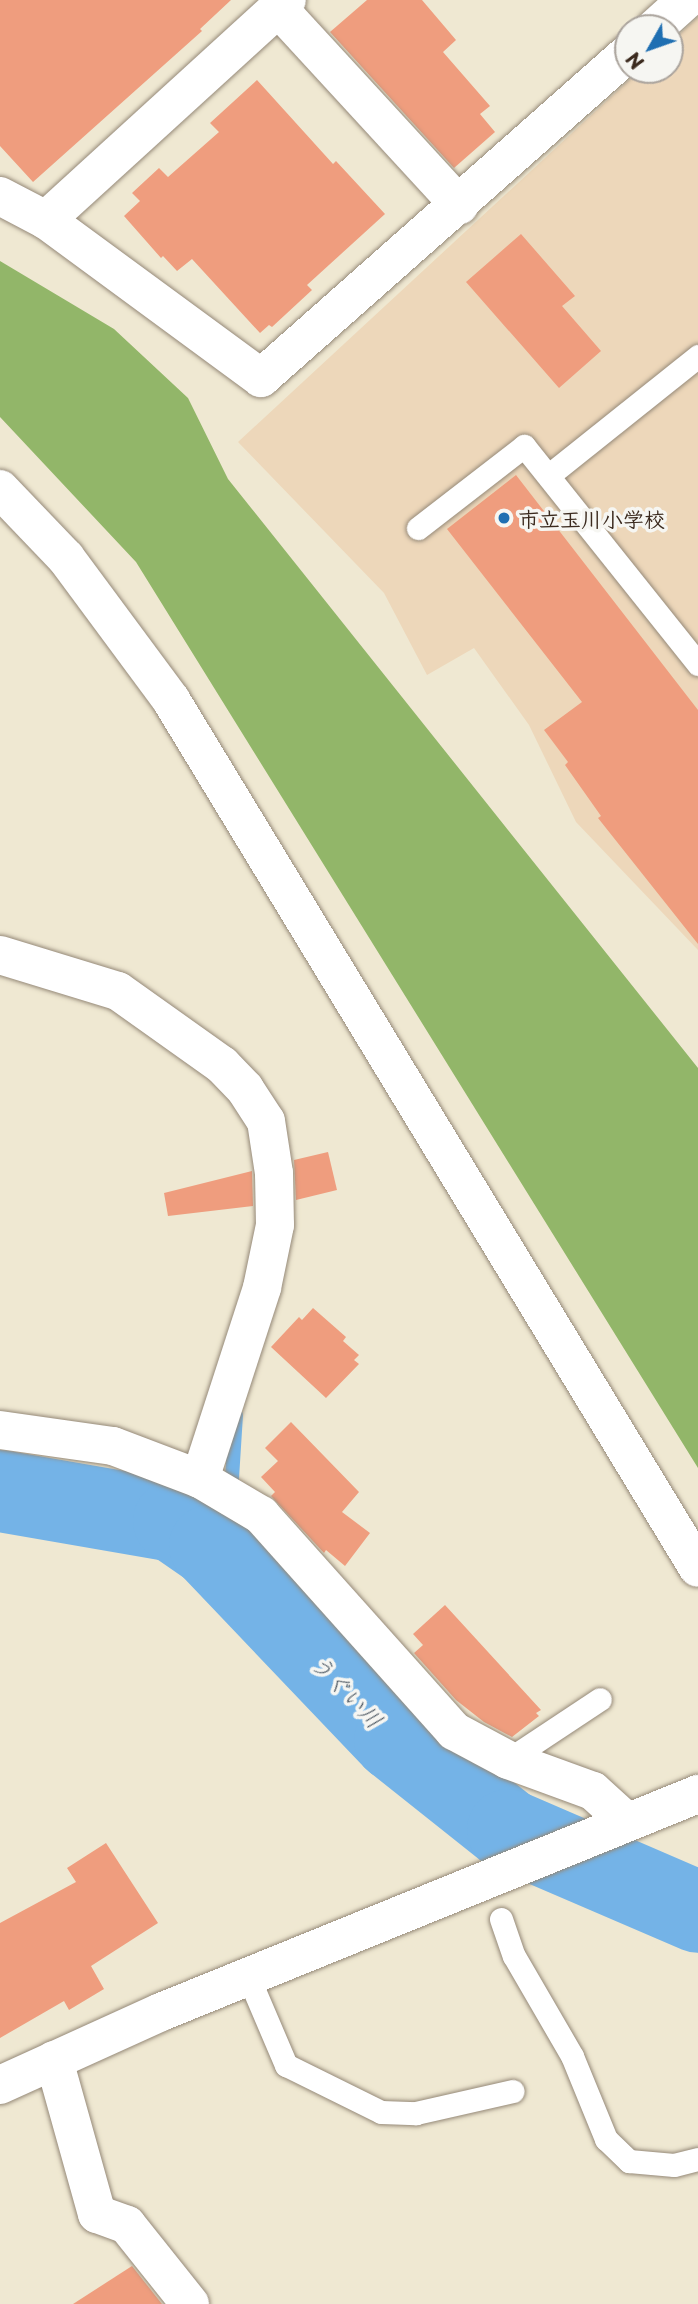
<!DOCTYPE html>
<meta charset="utf-8">
<style>
body{margin:0}
#map{position:relative;width:698px;height:2304px;overflow:hidden;background:#efe8d2;font-family:"Playpen Sans","Klee One",sans-serif}
div>[style]{position:absolute}
.built>*{inset:0;background:#edd7ba}
.forest>*{inset:0;background:#92b669}
.stream>*{height:14px;margin:-7px;padding:0 7px;transform-origin:7px;border-radius:7px;background:#74b3e7}
.river>*{height:82px;margin:-41px;padding:0 41px;transform-origin:41px;border-radius:41px;background:#74b3e7}
.building>*{inset:0;background:#ef9d7e}
.roads{filter:drop-shadow(0 0 2px #958978) drop-shadow(0 0 2px #958978)}
.service>*{height:23px;margin:-11.5px;padding:0 11.5px;transform-origin:11.5px;border-radius:11.5px;background:#fff}
.minor>*{height:38px;margin:-19px;padding:0 19px;transform-origin:19px;border-radius:19px;background:#fff}
.tertiary>*{height:38px;margin:-19px;padding:0 19px;transform-origin:19px;border-radius:19px;background:#fff}
.dots>*{width:19px;height:19px;translate:-50% -50%;box-sizing:border-box;border:4px solid #f6f6f2;border-radius:50%}
span{translate:-50% -50%;white-space:nowrap;text-align:center;line-height:1.15;-webkit-text-stroke:7px #f6f6f2;paint-order:stroke}
.poi-label{font-size:21px;color:#3b2a1e;font-weight:700}
.left{translate:0 -50%;text-align:left}
.water-label{font-size:23px;color:#4f5a64;font-style:italic}
.north{position:absolute;left:614px;top:14px;width:70px;height:70px;box-sizing:border-box;background:#f6f6f2;border:2px solid #aba49d;border-radius:50%;rotate:230deg;font-size:19px;font-weight:700;line-height:28px;text-align:center;color:#3b2a1e}
.north::after{content:'';display:block;margin:auto;width:24px;height:32px;background:#1f6fb2;clip-path:polygon(50% 0,100% 100%,50% 72%,0 100%)}
</style>
<div id="map">
<div class="built">
<i style="clip-path:polygon(698px 17px,698px 950px,576px 822px,529px 725px,474px 648px,427px 675px,384px 593px,238px 442px,640px 70px,670px 70px,670px 43px)"></i>
</div>
<div class="forest">
<i style="clip-path:polygon(0 261px,114px 329px,188px 398px,228px 479px,698px 1068px,698px 1468px,136px 562px,0 417px)"></i>
</div>
<div class="stream">
<i style="left:210px;top:1546px;width:41px;rotate:-60.9deg"></i>
<i style="left:230px;top:1510px;width:95px;rotate:-86.4deg"></i>
</div>
<div class="river">
<i style="left:0;top:1491px;width:177px;rotate:9.8deg"></i>
<i style="left:174px;top:1521px;width:44px;rotate:34.8deg"></i>
<i style="left:210px;top:1546px;width:268px;rotate:46.4deg"></i>
<i style="left:395px;top:1740px;width:144px;rotate:38.5deg"></i>
<i style="left:508px;top:1830px;width:207px;rotate:23.3deg"></i>
</div>
<div class="building">
<i style="clip-path:polygon(0 0,231px 0,200px 29px,202px 31px,33px 182px,0 146px)"></i>
<i style="clip-path:polygon(367px 0,422px 0,456px 40px,443px 52px,490px 106px,480px 114px,495px 132px,454px 168px,330px 32px)"></i>
<i style="clip-path:polygon(257px 80px,333px 164px,336px 161px,385px 214px,307px 285px,312px 290px,272px 327px,269px 325px,260px 333px,192px 259px,177px 271px,163px 256px,161px 258px,124px 216px,140px 201px,132px 193px,159px 168px,168px 177px,219px 132px,210px 123px)"></i>
<i style="clip-path:polygon(521px 234px,575px 296px,562px 306px,601px 351px,559px 388px,466px 282px)"></i>
<i style="clip-path:polygon(516px 475px,698px 710px,698px 944px,598px 818px,601px 816px,565px 765px,568px 762px,544px 730px,582px 702px,447px 529px)"></i>
<i style="clip-path:polygon(328px 1152px,337px 1190px,296px 1200px,294px 1160px)"></i>
<i style="clip-path:polygon(252px 1171px,253px 1206px,168px 1216px,164px 1193px)"></i>
<i style="clip-path:polygon(313px 1308px,346px 1337px,343px 1341px,359px 1355px,354px 1360px,359px 1364px,326px 1398px,271px 1347px,299px 1317px,302px 1320px)"></i>
<i style="clip-path:polygon(291px 1422px,359px 1492px,342px 1512px,370px 1533px,345px 1566px,326px 1550px,324px 1553px,271px 1496px,275px 1492px,261px 1477px,278px 1461px,265px 1448px)"></i>
<i style="clip-path:polygon(445px 1605px,541px 1710px,536px 1713px,539px 1716px,512px 1737px,484px 1722px,456px 1700px,414px 1653px,423px 1645px,413px 1634px)"></i>
<i style="clip-path:polygon(106px 1843px,158px 1923px,91px 1966px,104px 1989px,69px 2010px,64px 2001px,0 2038px,0 1923px,76px 1882px,67px 1868px)"></i>
<i style="clip-path:polygon(132px 2266px,162px 2304px,73px 2304px)"></i>
</div>
<div class="roads">
<div class="service">
<i style="left:549px;top:475px;width:191px;rotate:-38.6deg"></i>
<i style="left:418px;top:528px;width:134px;rotate:-37.7deg"></i>
<i style="left:524px;top:446px;width:279px;rotate:51.4deg"></i>
<i style="left:508px;top:1760px;width:110px;rotate:-33.5deg"></i>
<i style="left:501px;top:1919px;width:39px;rotate:71deg"></i>
<i style="left:514px;top:1956px;width:116px;rotate:59.9deg"></i>
<i style="left:572px;top:2056px;width:90px;rotate:67.7deg"></i>
<i style="left:606px;top:2139px;width:32px;rotate:44deg"></i>
<i style="left:629px;top:2161px;width:45px;rotate:5.1deg"></i>
<i style="left:674px;top:2165px;width:25px;rotate:-14deg"></i>
<i style="left:248px;top:1976px;width:97px;rotate:66.9deg"></i>
<i style="left:286px;top:2065px;width:106px;rotate:26.3deg"></i>
<i style="left:381px;top:2112px;width:35px;rotate:2deg"></i>
<i style="left:416px;top:2113px;width:99px;rotate:-12.8deg"></i>
</div>
<div class="minor">
<i style="left:278px;top:8px;width:268px;rotate:47.4deg"></i>
<i style="left:655px;top:28px;width:42px;rotate:-42.1deg"></i>
<i style="left:0;top:196px;width:52px;rotate:27.6deg"></i>
<i style="left:46px;top:220px;width:267px;rotate:36.3deg"></i>
<i style="left:261px;top:378px;width:490px;rotate:-41.5deg"></i>
<i style="left:46px;top:220px;width:326px;rotate:-42.4deg"></i>
<i style="left:0;top:955px;width:123px;rotate:17deg"></i>
<i style="left:118px;top:991px;width:128px;rotate:35.4deg"></i>
<i style="left:222px;top:1065px;width:33px;rotate:46deg"></i>
<i style="left:245px;top:1089px;width:38px;rotate:57deg"></i>
<i style="left:266px;top:1121px;width:53px;rotate:81.3deg"></i>
<i style="left:274px;top:1173px;width:52px;rotate:88.9deg"></i>
<i style="left:275px;top:1225px;width:64px;rotate:101.7deg"></i>
<i style="left:262px;top:1288px;width:201px;rotate:108deg"></i>
<i style="left:0;top:1430px;width:114px;rotate:8.1deg"></i>
<i style="left:113px;top:1446px;width:93px;rotate:20.8deg"></i>
<i style="left:200px;top:1479px;width:71px;rotate:30.5deg"></i>
<i style="left:261px;top:1515px;width:290px;rotate:48.2deg"></i>
<i style="left:454px;top:1731px;width:61px;rotate:28.2deg"></i>
<i style="left:508px;top:1760px;width:90px;rotate:20deg"></i>
<i style="left:593px;top:1791px;width:45px;rotate:42.3deg"></i>
<i style="left:54px;top:2060px;width:160px;rotate:74.4deg"></i>
<i style="left:97px;top:2214px;width:32px;rotate:20deg"></i>
<i style="left:127px;top:2225px;width:101px;rotate:51.4deg"></i>
</div>
<div class="tertiary">
<i style="left:0;top:489px;width:95px;rotate:46.3deg"></i>
<i style="left:66px;top:558px;width:177px;rotate:53.5deg"></i>
<i style="left:171px;top:700px;width:1015px;rotate:58.74deg"></i>
<i style="left:0;top:2085px;width:177px;rotate:-24.4deg"></i>
<i style="left:161px;top:2012px;width:580px;rotate:-22.1deg"></i>
</div>
</div>
<div class="dots">
<i style="left:504px;top:518px;background:#1f6fb2"></i>
</div>
<div class="poi-label">
<span class="left" style="left:518px;top:518px">市立玉川小学校</span>
</div>
<div class="water-label">
<span style="left:347px;top:1691px;rotate:46deg">うぐい川</span>
</div>
<div class="north">N</div>
</div>
